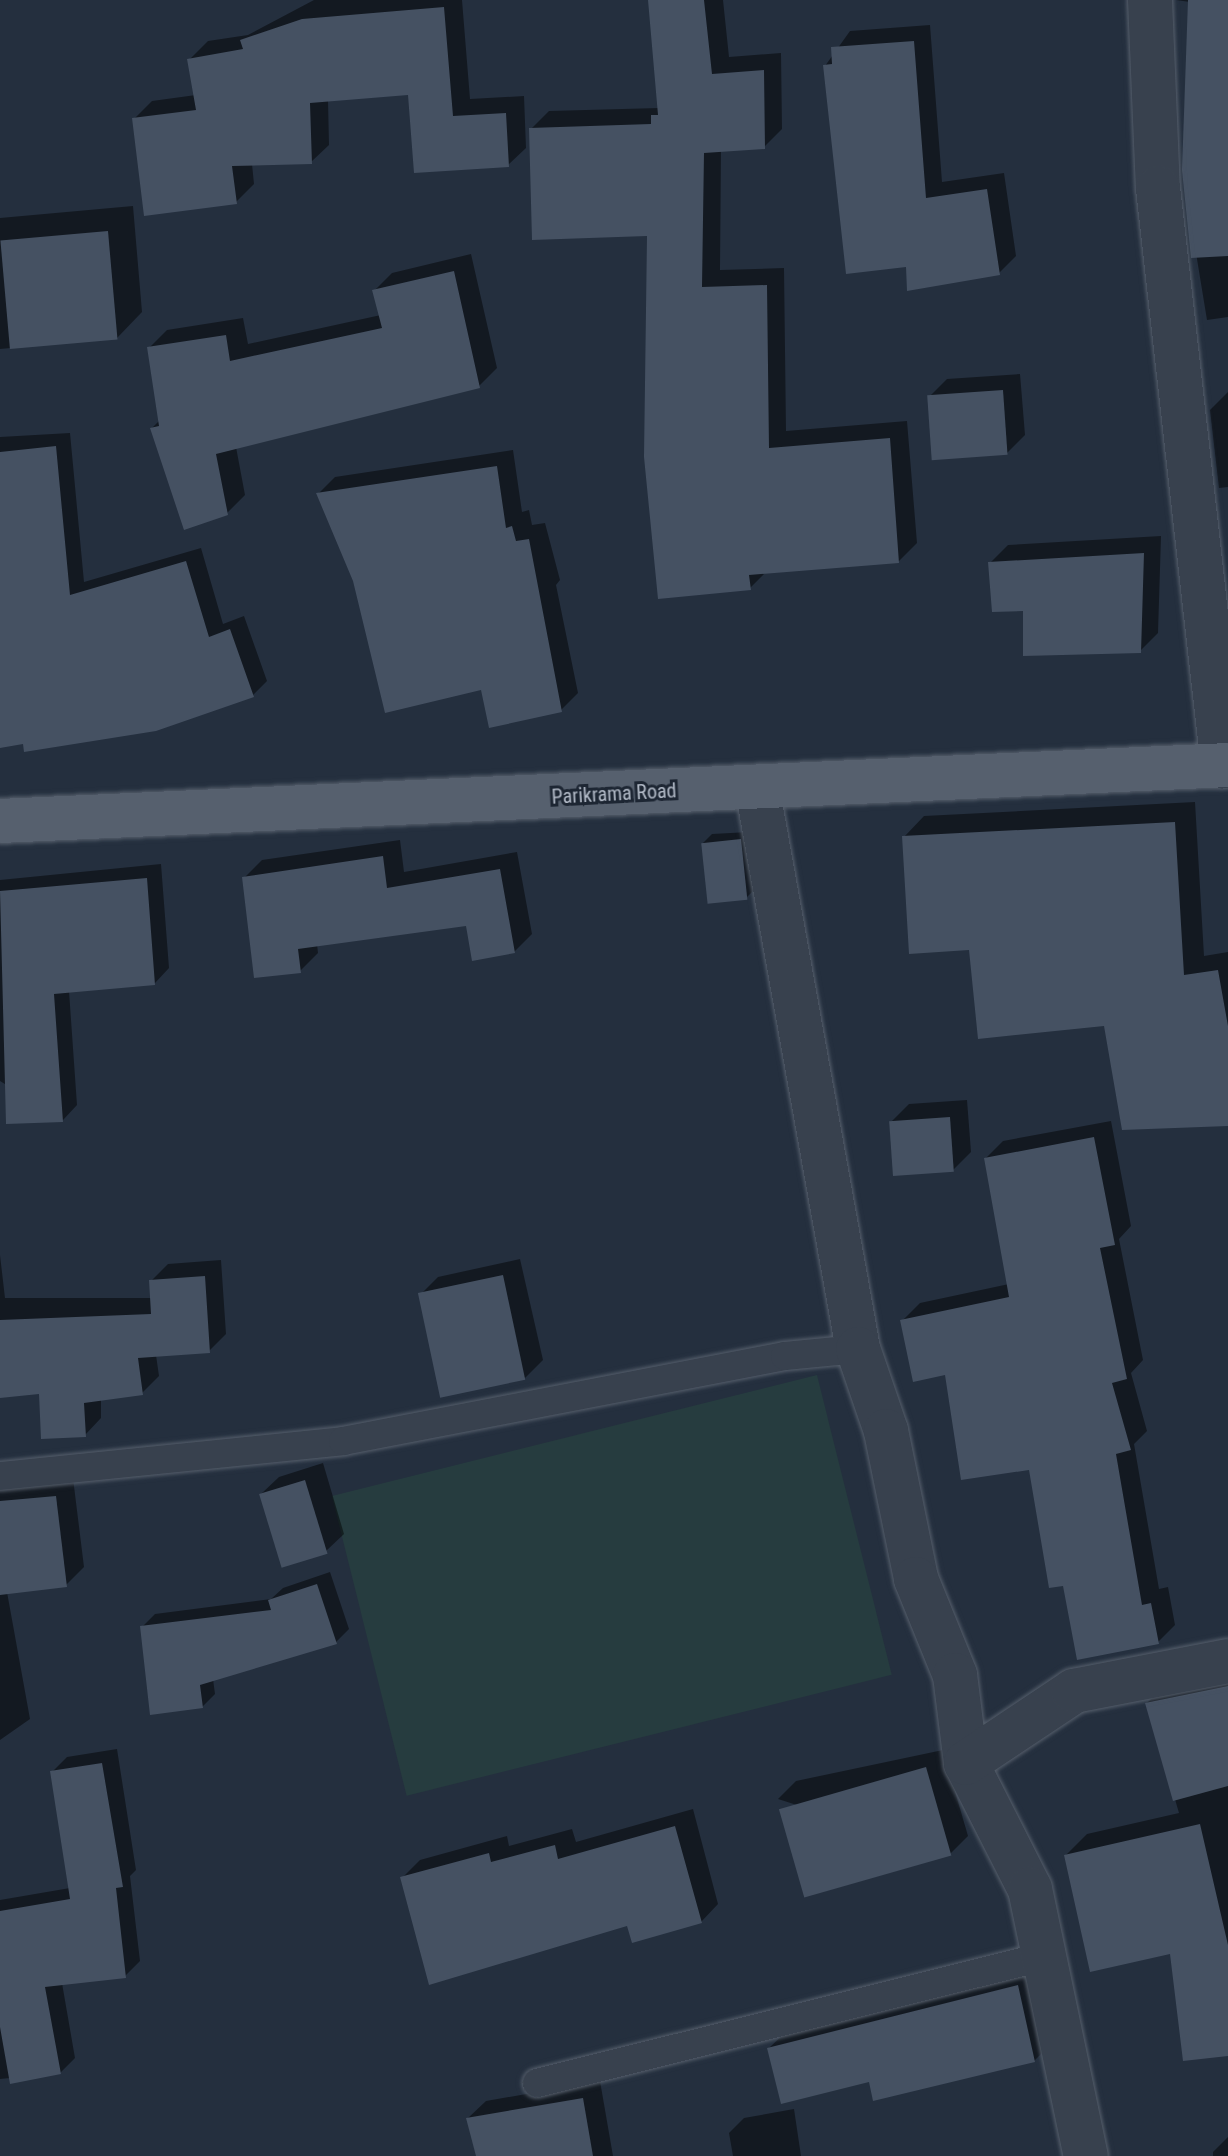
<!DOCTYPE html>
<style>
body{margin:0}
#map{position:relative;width:1228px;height:2156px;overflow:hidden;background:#242f3e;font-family:"Roboto Condensed",sans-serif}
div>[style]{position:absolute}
.green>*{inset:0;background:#263c3f;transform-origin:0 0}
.shadow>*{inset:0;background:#0007}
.building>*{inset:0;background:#455162;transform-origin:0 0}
.roads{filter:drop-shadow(0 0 2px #565f6c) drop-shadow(0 0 2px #565f6c)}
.lane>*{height:28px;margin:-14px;padding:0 14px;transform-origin:14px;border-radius:14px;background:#38414e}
.street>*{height:44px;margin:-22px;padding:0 22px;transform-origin:22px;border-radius:22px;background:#38414e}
.primary>*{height:44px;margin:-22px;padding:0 22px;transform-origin:22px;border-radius:22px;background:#56606e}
span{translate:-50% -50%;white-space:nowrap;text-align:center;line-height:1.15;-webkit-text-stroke:6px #1d2633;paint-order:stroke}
.street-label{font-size:20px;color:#b4bcc9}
</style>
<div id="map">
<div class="green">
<i style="left:817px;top:1375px;width:309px;height:500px;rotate:76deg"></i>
</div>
<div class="shadow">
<i style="clip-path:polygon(314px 0,462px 0,470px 99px,524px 96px,526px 148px,508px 165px,410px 93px,328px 100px,329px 145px,311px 162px,252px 164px,254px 184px,236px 202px,134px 119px,152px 101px,196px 95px,190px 59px,208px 41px,248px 35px)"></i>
<i style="clip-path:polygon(650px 0,723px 0,729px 57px,781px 53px,782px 129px,764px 147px,721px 150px,720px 270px,784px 268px,786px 431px,907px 421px,917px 543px,899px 561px,766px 572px,750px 588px,649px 234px,531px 129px,549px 111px,659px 108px)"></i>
<i style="clip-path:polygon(1228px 0,1228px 317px,1207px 320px,1185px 186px,1190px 2px,1176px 0)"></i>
<i style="clip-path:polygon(930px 25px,942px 182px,1004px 173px,1016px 256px,999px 273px,908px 265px,825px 66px,850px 31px)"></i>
<i style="clip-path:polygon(133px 206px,142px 312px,117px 338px,0 349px,0 218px)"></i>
<i style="clip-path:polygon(471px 254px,497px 368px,479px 386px,236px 447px,245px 495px,227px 513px,152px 428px,160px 420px,149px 348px,167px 330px,243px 318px,248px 344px,381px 315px,374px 291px,392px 273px)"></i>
<i style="clip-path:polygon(1020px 374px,1025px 435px,1007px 453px,929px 397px,947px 379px)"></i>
<i style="clip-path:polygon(1228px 392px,1228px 487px,1219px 488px,1210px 410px)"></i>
<i style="clip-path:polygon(70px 433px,84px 582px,201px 548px,223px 624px,244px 616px,267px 681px,253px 695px,0 746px,0 437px)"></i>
<i style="clip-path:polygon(513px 450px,522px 512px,529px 510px,532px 525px,545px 523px,560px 580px,556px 585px,578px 693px,561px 710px,483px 688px,355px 581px,318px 494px,335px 477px)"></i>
<i style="clip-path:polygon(1161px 536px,1158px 633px,1140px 651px,1025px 609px,990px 563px,1008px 545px)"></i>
<i style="clip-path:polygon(1195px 802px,1204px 956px,1228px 952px,1228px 1124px,1106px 1024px,904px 837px,924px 816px)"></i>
<i style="clip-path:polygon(749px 832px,755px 889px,746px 898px,703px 843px,712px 834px)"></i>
<i style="clip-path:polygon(400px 840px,404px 872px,517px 852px,532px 934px,514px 952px,467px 924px,317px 944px,318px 953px,300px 971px,244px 878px,262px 860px)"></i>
<i style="clip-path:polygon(161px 864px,169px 968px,155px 983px,69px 991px,77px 1105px,63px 1120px,0 1081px,0 880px)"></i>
<i style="clip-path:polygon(967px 1100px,971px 1152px,953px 1170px,891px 1122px,909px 1104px)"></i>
<i style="clip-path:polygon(1111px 1121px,1131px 1226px,1119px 1239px,1143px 1360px,1131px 1373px,1147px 1431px,1134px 1444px,1159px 1589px,1168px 1587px,1175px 1625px,1158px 1642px,1065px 1583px,1031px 1468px,903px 1320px,920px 1303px,1009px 1284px,986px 1158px,1003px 1141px)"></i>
<i style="clip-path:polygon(0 1255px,5px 1298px,152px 1298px,151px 1281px,168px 1264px,221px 1260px,226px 1334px,209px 1351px,156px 1355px,159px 1376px,142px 1393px,101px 1399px,101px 1418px,85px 1435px,41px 1391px,0 1396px)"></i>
<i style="clip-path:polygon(520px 1259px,543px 1360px,525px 1378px,420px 1295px,438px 1277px)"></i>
<i style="clip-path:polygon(323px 1463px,344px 1534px,326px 1551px,261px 1494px,279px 1477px)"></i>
<i style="clip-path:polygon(73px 1478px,84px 1567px,66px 1585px,7px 1592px,30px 1719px,0 1740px,0 1487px)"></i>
<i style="clip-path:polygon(330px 1572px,349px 1629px,336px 1642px,213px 1679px,215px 1694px,202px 1707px,142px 1627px,155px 1614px,271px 1599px,283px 1588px)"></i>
<i style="clip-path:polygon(1228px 1668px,1228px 2054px,1171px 1952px,1066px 1855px,1087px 1834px,1179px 1813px,1147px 1703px,1168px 1682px)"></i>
<i style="clip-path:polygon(117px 1749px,136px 1870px,130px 1876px,140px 1961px,125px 1976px,62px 1983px,75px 2058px,60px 2073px,0 2079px,0 1900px,70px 1888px,52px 1772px,67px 1757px)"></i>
<i style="clip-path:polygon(943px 1750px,968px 1836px,950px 1854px,778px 1799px,796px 1781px)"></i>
<i style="clip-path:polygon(693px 1809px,718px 1904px,701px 1922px,629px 1923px,402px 1878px,420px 1860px,507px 1836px,509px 1846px,572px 1829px,576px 1842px)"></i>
<i style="clip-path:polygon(1041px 1963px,1058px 2037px,1034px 2061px,870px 2079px,769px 2048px,793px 2025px)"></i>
<i style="clip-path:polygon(600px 2081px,613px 2156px,478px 2156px,468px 2118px,486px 2101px)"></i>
<i style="clip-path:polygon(794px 2109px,801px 2156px,733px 2156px,729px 2133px,744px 2118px)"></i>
<i style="clip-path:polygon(1228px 2137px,1228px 2156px,1213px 2156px,1213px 2152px)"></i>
</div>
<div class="building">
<i style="clip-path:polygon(648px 0,704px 0,712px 74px,764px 70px,765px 149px,704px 153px,702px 287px,767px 285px,769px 448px,890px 438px,899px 563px,749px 575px,751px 590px,658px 599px,644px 457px,647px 236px,532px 240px,529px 128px,651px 124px,651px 115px,658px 115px)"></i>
<i style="clip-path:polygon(1188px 0,1228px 0,1228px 256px,1191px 258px,1182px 170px)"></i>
<i style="clip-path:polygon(444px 7px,453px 116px,506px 113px,509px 167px,414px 173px,408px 95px,310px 103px,312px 164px,232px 166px,237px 204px,144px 216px,132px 118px,196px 110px,187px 59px,243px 49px,240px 40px,302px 19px)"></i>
<i style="clip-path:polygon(914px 41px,926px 198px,987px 189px,1000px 275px,907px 291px,906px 267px,846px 274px,823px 65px,832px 64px,831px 47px)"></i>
<i style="left:108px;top:231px;width:109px;height:108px;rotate:85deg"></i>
<i style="clip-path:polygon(454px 271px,480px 388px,216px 454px,228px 515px,184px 530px,150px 428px,159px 426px,147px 347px,226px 335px,230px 361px,382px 328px,372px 290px)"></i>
<i style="left:1003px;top:390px;width:65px;height:76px;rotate:86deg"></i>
<i style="clip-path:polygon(56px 446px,70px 595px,186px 561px,209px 637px,230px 629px,254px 697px,156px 731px,24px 752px,23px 744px,0 748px,0 452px)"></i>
<i style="clip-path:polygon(497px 466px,506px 528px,512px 526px,516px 541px,529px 539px,562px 712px,489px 728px,481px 690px,385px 713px,353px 581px,316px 493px)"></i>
<i style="clip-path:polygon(1144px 553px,1141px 653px,1023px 656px,1023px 611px,992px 612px,988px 562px)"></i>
<i style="clip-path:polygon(1175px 822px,1184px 975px,1218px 970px,1228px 1026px,1228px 1126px,1122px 1130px,1104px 1026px,978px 1039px,969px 950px,909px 954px,902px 836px)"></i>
<i style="left:741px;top:839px;width:61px;height:40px;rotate:84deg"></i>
<i style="clip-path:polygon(383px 856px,387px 888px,500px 869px,515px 953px,472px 961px,466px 926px,298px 949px,301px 973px,254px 978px,242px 877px)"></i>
<i style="clip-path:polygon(147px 878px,155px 985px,54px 994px,63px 1122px,6px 1124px,0 891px)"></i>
<i style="left:950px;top:1117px;width:55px;height:61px;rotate:86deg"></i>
<i style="clip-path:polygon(1094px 1137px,1115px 1245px,1100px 1248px,1127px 1379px,1112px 1383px,1131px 1450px,1116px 1454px,1142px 1605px,1151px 1603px,1159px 1644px,1077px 1660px,1063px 1586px,1049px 1588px,1029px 1470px,961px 1480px,945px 1375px,913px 1382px,900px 1320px,1009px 1297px,984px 1158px)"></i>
<i style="left:503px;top:1275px;width:107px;height:87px;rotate:78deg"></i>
<i style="clip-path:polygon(205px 1276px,210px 1353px,138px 1358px,143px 1395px,84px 1403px,86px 1437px,41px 1439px,39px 1394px,0 1398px,0 1320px,151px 1314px,149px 1280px)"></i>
<i style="left:305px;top:1480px;width:77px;height:48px;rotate:73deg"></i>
<i style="clip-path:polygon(56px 1496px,67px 1587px,0 1595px,0 1501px)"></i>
<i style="clip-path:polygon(317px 1584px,337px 1644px,200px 1685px,203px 1708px,150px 1715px,140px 1626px,271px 1610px,268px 1600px)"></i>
<i style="clip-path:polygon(1228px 1686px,1228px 1786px,1173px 1801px,1145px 1703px)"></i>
<i style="clip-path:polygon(102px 1763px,123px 1887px,116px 1888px,126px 1978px,45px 1987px,61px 2074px,10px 2084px,0 2027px,0 1911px,70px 1899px,50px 1771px)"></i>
<i style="left:926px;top:1767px;width:92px;height:153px;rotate:74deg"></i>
<i style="clip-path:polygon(1200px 1824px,1228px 1945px,1228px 2056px,1183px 2061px,1170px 1954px,1090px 1972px,1064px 1855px)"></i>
<i style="clip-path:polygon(675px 1826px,702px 1923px,632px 1943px,627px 1926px,429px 1985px,400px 1877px,489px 1853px,491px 1862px,555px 1845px,558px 1859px)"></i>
<i style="clip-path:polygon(1018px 1985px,1035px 2062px,873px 2101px,869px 2082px,781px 2104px,767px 2048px)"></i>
<i style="clip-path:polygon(583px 2098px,593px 2156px,476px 2156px,466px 2118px)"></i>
</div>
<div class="roads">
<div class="lane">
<i style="left:0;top:1476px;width:345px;rotate:-5.8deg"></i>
<i style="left:343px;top:1441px;width:450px;rotate:-10.9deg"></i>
<i style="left:785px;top:1356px;width:73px;rotate:-5.5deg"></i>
<i style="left:537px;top:2083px;width:525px;rotate:-14.01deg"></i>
</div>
<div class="street">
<i style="left:1150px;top:0;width:188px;rotate:87.6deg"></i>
<i style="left:1158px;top:188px;width:582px;rotate:83.58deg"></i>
<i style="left:757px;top:787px;width:571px;rotate:79.81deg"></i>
<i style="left:858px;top:1349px;width:87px;rotate:71.1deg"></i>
<i style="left:886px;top:1431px;width:151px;rotate:78.5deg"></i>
<i style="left:916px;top:1579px;width:104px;rotate:67.9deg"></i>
<i style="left:955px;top:1675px;width:89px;rotate:82.9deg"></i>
<i style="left:966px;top:1763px;width:141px;rotate:63.1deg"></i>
<i style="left:1030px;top:1889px;width:273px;rotate:78.2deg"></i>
<i style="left:966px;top:1763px;width:130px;rotate:-33.7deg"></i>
<i style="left:1074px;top:1691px;width:157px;rotate:-11deg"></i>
</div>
<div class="primary">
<i style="left:0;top:821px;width:1229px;rotate:-2.61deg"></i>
</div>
</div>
<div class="street-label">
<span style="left:614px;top:794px;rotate:-3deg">Parikrama Road</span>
</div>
</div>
